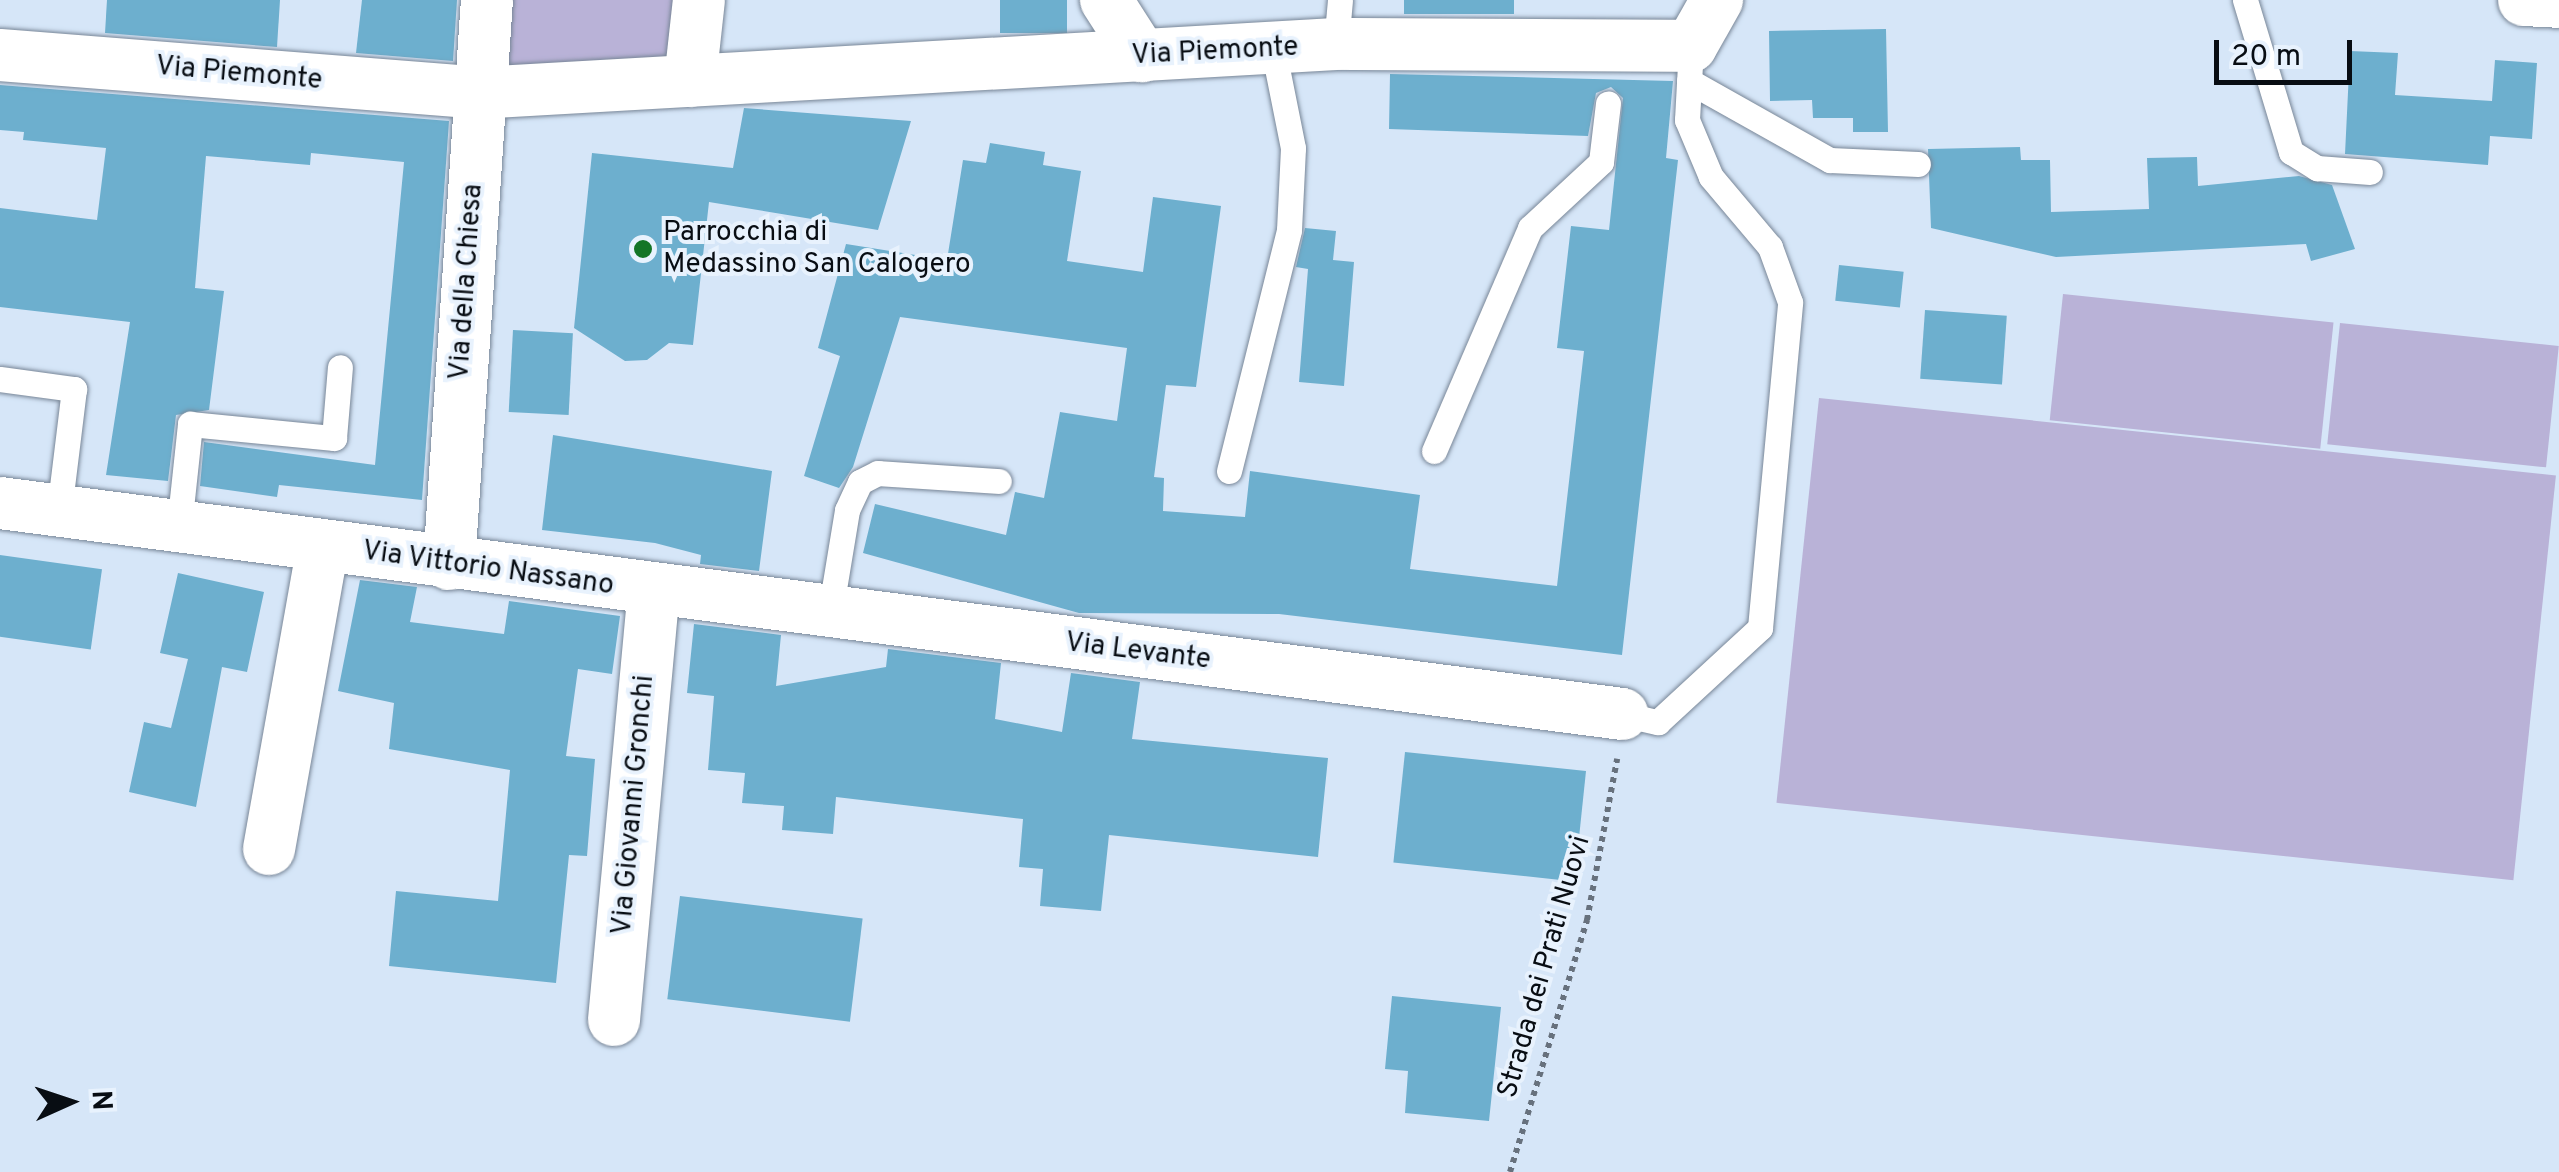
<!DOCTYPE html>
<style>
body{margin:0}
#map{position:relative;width:2559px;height:1172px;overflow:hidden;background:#d6e6f8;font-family:Overpass,sans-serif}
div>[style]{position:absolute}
.green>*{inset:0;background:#b9b2d7;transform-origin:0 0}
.building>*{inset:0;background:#6dafce;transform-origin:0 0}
.path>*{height:6px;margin-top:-3px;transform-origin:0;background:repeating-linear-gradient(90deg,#67717d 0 5px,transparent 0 10px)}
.roads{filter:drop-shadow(0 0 2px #788697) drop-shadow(0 0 2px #788697)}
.lane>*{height:25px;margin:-12.5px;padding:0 12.5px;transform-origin:12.5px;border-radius:12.5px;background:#fff}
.street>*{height:52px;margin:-26px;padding:0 26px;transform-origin:26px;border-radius:26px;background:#fff}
.dots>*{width:28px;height:28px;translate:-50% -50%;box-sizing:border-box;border:5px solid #e8f2fd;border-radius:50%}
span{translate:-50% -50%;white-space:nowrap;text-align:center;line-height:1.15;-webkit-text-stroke:8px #e8f2fd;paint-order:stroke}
.street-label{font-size:28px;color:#080d13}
.poi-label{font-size:28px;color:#080d13}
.left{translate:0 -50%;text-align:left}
.north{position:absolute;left:20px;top:1052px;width:100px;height:100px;-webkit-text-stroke:8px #e8f2fd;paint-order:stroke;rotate:87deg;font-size:28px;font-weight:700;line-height:40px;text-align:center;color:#080d13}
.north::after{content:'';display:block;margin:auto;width:35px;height:45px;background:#080d13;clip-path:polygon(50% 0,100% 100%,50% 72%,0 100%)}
.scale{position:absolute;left:2214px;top:40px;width:138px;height:45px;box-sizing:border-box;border:5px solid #080d13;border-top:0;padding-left:12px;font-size:30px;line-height:35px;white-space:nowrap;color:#080d13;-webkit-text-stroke:8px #e8f2fd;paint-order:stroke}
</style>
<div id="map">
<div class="green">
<i style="clip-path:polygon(509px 0,686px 0,679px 57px,502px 69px)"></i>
<i style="left:2063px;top:294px;width:272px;height:127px;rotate:6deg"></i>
<i style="left:2340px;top:323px;width:220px;height:122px;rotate:6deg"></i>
<i style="left:1819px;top:398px;width:741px;height:407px;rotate:6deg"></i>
</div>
<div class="building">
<i style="clip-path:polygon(107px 0,280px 0,277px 47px,105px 33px)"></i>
<i style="clip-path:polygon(362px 0,457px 0,453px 61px,356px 53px)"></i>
<i style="left:1000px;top:0;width:67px;height:33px"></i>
<i style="left:1404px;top:0;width:110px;height:14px"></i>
<i style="clip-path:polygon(1886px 29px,1888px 132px,1853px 132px,1853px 118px,1813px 118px,1812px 100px,1770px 101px,1769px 31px)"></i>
<i style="clip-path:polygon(2350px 51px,2398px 53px,2395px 95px,2492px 101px,2495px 60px,2537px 63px,2532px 139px,2490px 136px,2488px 165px,2345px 154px)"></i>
<i style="clip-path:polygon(1390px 74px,1673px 81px,1666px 158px,1678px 160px,1622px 655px,1279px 614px,1079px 613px,863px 553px,875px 504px,1006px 535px,1015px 492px,1044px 498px,1060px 412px,1117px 421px,1127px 348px,900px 317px,853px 467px,839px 488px,804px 476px,840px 356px,818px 348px,846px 244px,947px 260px,963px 160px,986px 163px,990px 143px,1045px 152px,1043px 165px,1081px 171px,1067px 261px,1143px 272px,1153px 197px,1221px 206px,1196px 387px,1166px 385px,1154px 477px,1164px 478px,1163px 511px,1245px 517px,1250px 471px,1420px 495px,1410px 569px,1557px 586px,1584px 351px,1557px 348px,1571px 226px,1609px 230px,1623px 98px,1611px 87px,1596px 93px,1588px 136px,1389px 129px)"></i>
<i style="clip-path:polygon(0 85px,449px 121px,422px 500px,279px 485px,277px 497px,200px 486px,204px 442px,375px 465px,404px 162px,311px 153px,310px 165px,206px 156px,195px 288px,224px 291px,209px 410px,176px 415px,168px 481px,106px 475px,130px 322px,0 307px,0 208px,97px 220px,106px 148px,23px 140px,24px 132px,0 130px)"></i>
<i style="clip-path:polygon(744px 108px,911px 121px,878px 230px,709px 202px,693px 345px,669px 343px,647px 360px,625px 361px,574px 328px,592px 153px,733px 168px)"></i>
<i style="clip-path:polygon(2020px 147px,2021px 160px,2050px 160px,2051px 212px,2149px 209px,2147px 158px,2197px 157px,2198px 186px,2299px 176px,2332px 185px,2355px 249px,2311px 261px,2306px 244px,2056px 257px,1931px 228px,1928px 149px)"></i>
<i style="clip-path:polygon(1305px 228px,1336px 231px,1333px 260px,1354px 262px,1344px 386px,1299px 382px,1308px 269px,1296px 267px)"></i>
<i style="left:1839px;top:265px;width:65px;height:36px;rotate:6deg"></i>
<i style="left:1925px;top:310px;width:82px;height:69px;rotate:4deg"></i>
<i style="left:513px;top:330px;width:60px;height:82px;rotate:3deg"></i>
<i style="clip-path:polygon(553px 435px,772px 471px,759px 571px,700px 564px,701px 555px,655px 543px,542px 530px)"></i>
<i style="left:0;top:555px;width:103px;height:81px;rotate:8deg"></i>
<i style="clip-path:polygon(178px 573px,264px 592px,247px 672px,222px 667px,196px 807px,129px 792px,144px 722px,171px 728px,188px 659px,160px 653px)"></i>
<i style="clip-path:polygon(360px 580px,417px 587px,410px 622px,504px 634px,509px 601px,620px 616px,612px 674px,578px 669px,566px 756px,595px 759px,587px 856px,569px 855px,556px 983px,389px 966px,396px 891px,498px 901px,510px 770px,389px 749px,394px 703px,338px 691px)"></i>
<i style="clip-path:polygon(694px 624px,781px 635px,776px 686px,886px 667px,888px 649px,1001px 663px,995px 719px,1062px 732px,1071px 673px,1140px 682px,1132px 739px,1328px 758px,1318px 857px,1109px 835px,1101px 911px,1040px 906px,1043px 869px,1019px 867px,1023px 819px,836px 797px,833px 834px,782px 830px,784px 806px,742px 803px,745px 773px,708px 770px,714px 696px,687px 693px)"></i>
<i style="left:1405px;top:752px;width:182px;height:111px;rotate:6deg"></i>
<i style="left:680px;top:896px;width:184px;height:104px;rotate:7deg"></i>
<i style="clip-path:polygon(1392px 996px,1501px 1007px,1489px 1121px,1405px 1113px,1408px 1071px,1385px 1069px)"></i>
</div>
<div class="path">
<i style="left:1510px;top:1172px;width:264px;rotate:-73deg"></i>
<i style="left:1587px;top:920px;width:164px;rotate:-79.4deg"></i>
</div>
<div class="roads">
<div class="lane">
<i style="left:2245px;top:0;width:159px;rotate:73.2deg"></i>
<i style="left:2291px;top:152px;width:31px;rotate:32deg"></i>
<i style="left:2317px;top:168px;width:53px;rotate:4.3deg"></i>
<i style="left:1336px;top:44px;width:44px;rotate:-84.8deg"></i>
<i style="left:1689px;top:81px;width:162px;rotate:29.3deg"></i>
<i style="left:1830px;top:160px;width:88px;rotate:2.6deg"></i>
<i style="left:0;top:379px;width:75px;rotate:7.7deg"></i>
<i style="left:74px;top:389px;width:123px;rotate:97deg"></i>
<i style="left:1434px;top:451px;width:243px;rotate:-66.7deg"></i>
<i style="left:1530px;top:228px;width:97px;rotate:-42.9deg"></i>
<i style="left:1601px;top:162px;width:59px;rotate:-83.2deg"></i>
<i style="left:1229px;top:471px;width:248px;rotate:-76deg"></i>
<i style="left:1289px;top:230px;width:82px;rotate:-87.2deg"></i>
<i style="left:1293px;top:148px;width:102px;rotate:-101.3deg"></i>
<i style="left:179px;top:527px;width:104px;rotate:-83.9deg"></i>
<i style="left:190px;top:424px;width:145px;rotate:5.6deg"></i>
<i style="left:334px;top:438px;width:71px;rotate:-85.2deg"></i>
<i style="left:830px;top:613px;width:104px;rotate:-80.6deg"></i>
<i style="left:847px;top:510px;width:31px;rotate:-65deg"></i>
<i style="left:860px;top:482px;width:20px;rotate:-27deg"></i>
<i style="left:878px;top:473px;width:121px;rotate:3.8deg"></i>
<i style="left:1622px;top:714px;width:37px;rotate:13deg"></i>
<i style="left:1658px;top:722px;width:139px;rotate:-42.7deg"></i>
<i style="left:1760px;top:628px;width:327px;rotate:-84.7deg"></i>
<i style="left:1790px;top:302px;width:59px;rotate:-110deg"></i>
<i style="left:1770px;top:247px;width:92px;rotate:-130.1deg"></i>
<i style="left:1711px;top:177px;width:62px;rotate:-112.8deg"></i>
<i style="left:1687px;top:120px;width:74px;rotate:-86.9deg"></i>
</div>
<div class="street">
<i style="left:1106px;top:0;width:67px;rotate:57.3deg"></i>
<i style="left:2524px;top:0;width:35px;rotate:3deg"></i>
<i style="left:0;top:55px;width:481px;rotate:4.5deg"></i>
<i style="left:479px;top:93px;width:858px;rotate:-3.27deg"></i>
<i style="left:1336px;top:44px;width:355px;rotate:0.3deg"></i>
<i style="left:1691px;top:46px;width:53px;rotate:-60.5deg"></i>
<i style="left:690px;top:81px;width:81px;rotate:-83.7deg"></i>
<i style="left:0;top:503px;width:1636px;rotate:7.41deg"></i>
<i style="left:449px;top:564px;width:565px;rotate:-86.15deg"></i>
<i style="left:269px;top:849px;width:307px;rotate:-79.9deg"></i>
<i style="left:614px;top:1020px;width:432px;rotate:-84.7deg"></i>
</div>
</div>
<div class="dots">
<i style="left:643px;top:249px;background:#137526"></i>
</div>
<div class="street-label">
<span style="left:1215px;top:52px;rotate:-3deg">Via Piemonte</span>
<span style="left:239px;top:74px;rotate:5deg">Via Piemonte</span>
<span style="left:467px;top:282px;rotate:-86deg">Via della Chiesa</span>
<span style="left:488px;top:569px;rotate:8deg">Via Vittorio Nassano</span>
<span style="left:1138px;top:652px;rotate:7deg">Via Levante</span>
<span style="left:634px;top:805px;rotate:-85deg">Via Giovanni Gronchi</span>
<span style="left:1545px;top:967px;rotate:-74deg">Strada dei Prati Nuovi</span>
</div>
<div class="poi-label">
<span class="left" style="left:663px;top:249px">Parrocchia di<br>Medassino San Calogero</span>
</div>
<div class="north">N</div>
<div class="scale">20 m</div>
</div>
